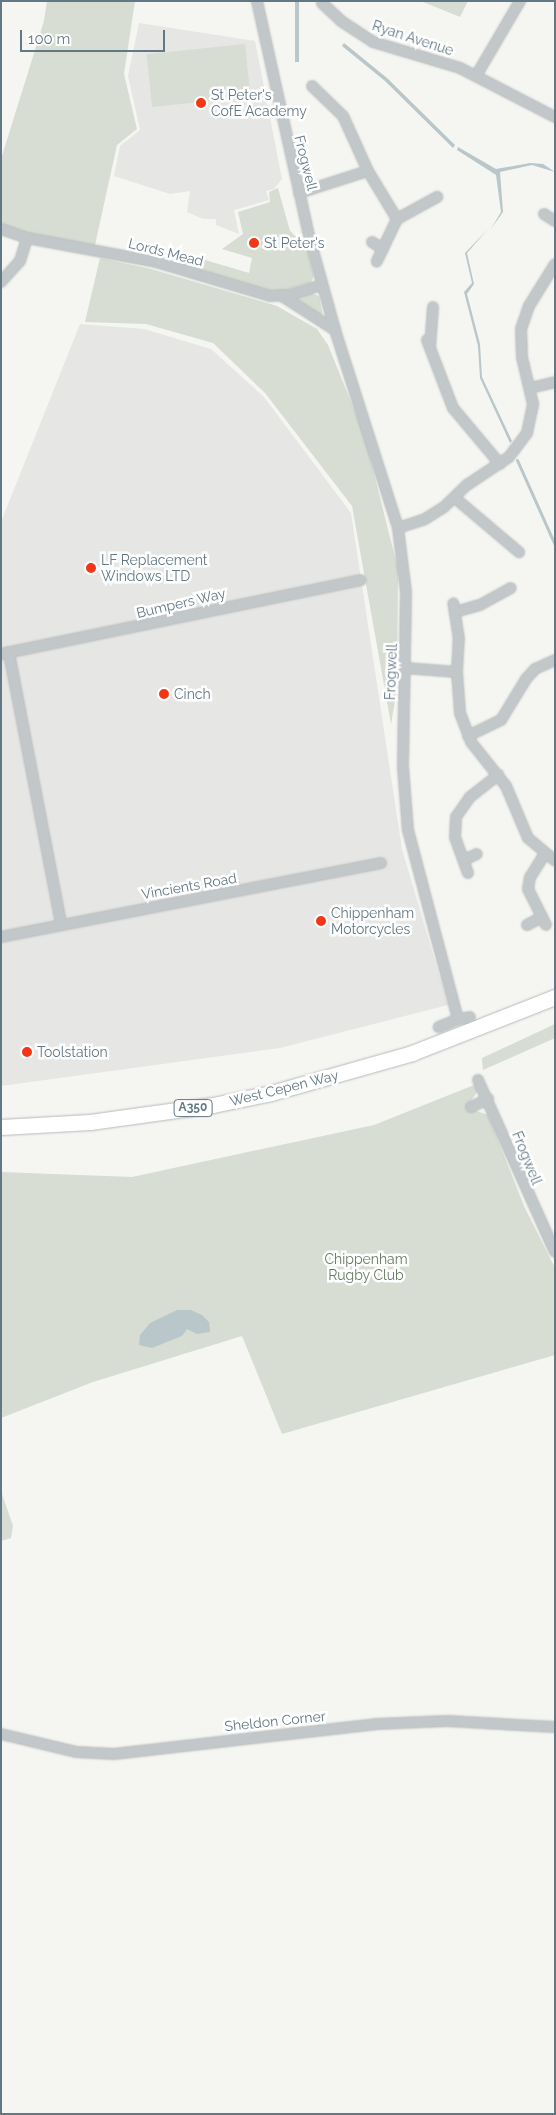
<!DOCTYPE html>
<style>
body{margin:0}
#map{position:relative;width:556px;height:2115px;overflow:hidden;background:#f5f5f1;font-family:Raleway,sans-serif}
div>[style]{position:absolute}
.built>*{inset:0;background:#e6e6e4}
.green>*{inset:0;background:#d7ddd2;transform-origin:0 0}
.water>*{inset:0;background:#b9c7cb;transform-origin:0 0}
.stream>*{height:3px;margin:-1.5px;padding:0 1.5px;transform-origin:1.5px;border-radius:1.5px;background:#b9c7cb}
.roads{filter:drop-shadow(0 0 1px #b6babd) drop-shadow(0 0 1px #b6babd)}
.minor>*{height:10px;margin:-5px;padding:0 5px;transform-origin:5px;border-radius:5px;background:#c2c7c9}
.highway>*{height:15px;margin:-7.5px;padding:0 7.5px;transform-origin:7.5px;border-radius:7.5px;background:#fff}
.dots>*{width:14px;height:14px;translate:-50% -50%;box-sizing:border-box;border:2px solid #fff;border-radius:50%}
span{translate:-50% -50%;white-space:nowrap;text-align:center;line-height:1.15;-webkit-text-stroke:5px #fff;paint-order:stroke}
.shield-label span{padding:1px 4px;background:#fff;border:1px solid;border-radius:4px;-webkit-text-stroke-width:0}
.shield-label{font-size:12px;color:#627884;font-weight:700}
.street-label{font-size:14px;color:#627884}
.poi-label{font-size:14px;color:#627884}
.left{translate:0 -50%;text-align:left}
.park-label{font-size:14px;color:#687b61}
.frame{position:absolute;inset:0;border:2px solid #627884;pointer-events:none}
.scale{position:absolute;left:20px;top:30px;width:145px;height:22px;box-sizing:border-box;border:2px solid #627884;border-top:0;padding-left:6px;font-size:15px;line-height:18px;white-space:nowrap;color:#627884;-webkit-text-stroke:4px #fff;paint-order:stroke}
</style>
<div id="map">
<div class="built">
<i style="clip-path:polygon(139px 23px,255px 41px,282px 179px,274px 189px,266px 191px,269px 200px,234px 210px,239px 234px,216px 225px,216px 219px,203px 219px,187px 212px,190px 191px,170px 194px,114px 176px,120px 146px,140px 130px,128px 76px)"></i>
<i style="clip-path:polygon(80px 324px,144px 329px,211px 349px,264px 397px,351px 513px,402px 849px,448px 1005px,280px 1048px,1px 1086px,1px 522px)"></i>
</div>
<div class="green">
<i style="clip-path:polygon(47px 1px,135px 1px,124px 74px,137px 129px,117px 145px,95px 245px,26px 236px,1px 223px,1px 159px,44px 21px)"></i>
<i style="clip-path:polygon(421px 1px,468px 1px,460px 17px)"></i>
<i style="left:245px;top:44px;width:53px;height:99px;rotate:84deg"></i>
<i style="clip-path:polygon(278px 188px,290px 231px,306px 246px,314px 276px,311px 282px,277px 293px,267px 292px,183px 264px,185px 254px,249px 273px,252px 258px,222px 249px,243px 234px,238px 212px,270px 202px,269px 192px)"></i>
<i style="clip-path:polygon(100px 258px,151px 269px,277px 306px,317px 329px,328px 345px,364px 434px,398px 569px,397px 689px,391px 724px,352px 506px,265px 393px,213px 343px,146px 324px,85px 322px)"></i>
<i style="clip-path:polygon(311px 293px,319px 296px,323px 316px,294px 298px)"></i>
<i style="clip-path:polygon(555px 1024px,555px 1038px,483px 1070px,482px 1058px)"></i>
<i style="clip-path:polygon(474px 1085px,478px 1091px,470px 1102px,474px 1110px,488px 1115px,524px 1206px,555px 1268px,555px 1355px,282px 1434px,242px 1336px,93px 1382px,1px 1418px,1px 1172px,132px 1177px,374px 1125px)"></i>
<i style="clip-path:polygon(1px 1491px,13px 1526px,11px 1538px,1px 1541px)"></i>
</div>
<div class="water">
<i style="left:295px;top:1px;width:4px;height:61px"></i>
<i style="clip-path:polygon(344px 43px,387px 78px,455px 145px,453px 148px,385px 81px,342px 46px)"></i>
<i style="clip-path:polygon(458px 147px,496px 169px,530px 163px,543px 164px,555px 172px,532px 165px,500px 172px,503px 212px,491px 229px,501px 212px,496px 175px,457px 150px)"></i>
<i style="clip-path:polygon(488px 229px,467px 253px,474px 284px,467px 294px,480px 344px,482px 377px,512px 441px,510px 443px,480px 378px,478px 346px,464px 292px,472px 283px,465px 253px)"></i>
<i style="clip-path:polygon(177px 1310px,191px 1310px,202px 1315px,209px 1322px,210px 1332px,197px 1334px,187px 1329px,182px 1336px,152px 1348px,139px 1345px,140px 1335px,150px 1323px)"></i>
</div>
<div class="stream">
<i style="left:517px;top:460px;width:93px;rotate:65.9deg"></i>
</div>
<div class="roads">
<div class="minor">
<i style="left:257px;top:1px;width:241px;rotate:77.5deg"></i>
<i style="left:309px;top:236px;width:98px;rotate:74.5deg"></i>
<i style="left:335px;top:330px;width:208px;rotate:72.3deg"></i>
<i style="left:398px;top:528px;width:64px;rotate:82.9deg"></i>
<i style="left:406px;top:592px;width:175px;rotate:91deg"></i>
<i style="left:403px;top:767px;width:63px;rotate:85.5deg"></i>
<i style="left:408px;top:830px;width:196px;rotate:75.2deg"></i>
<i style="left:458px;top:1019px;width:21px;rotate:157deg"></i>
<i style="left:322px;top:3px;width:26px;rotate:43deg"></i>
<i style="left:341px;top:21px;width:38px;rotate:33deg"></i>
<i style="left:373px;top:42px;width:91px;rotate:16.6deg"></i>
<i style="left:460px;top:68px;width:107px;rotate:27.3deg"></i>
<i style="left:476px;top:76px;width:87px;rotate:-59.6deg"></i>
<i style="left:368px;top:171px;width:56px;rotate:58.9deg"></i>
<i style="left:397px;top:219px;width:47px;rotate:115.5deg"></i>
<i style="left:299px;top:193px;width:72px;rotate:-17.7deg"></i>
<i style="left:368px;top:171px;width:60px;rotate:-114.4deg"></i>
<i style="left:343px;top:116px;width:43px;rotate:-135.9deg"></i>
<i style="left:544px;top:214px;width:13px;rotate:32deg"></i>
<i style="left:397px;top:219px;width:46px;rotate:-28.8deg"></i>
<i style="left:1px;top:229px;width:28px;rotate:19deg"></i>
<i style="left:27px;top:238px;width:131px;rotate:10.5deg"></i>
<i style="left:156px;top:262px;width:119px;rotate:16.6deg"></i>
<i style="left:270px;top:296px;width:19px;rotate:-3deg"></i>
<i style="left:289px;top:295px;width:34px;rotate:-17deg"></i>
<i style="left:372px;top:242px;width:13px;rotate:32deg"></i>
<i style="left:1px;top:282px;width:28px;rotate:-48deg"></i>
<i style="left:20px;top:261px;width:24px;rotate:-73deg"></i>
<i style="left:282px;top:296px;width:63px;rotate:32.7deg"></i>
<i style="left:427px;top:340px;width:73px;rotate:69.1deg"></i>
<i style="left:453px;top:408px;width:73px;rotate:50deg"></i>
<i style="left:430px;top:347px;width:40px;rotate:-85.7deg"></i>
<i style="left:530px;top:388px;width:26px;rotate:-13deg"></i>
<i style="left:455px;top:498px;width:84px;rotate:40.2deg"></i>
<i style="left:398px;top:528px;width:28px;rotate:-18deg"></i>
<i style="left:425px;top:519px;width:22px;rotate:-32deg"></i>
<i style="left:444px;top:507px;width:32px;rotate:-44deg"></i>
<i style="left:467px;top:485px;width:50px;rotate:-33.7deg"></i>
<i style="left:509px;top:457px;width:30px;rotate:-53deg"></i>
<i style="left:527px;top:433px;width:30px;rotate:-78deg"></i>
<i style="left:533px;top:404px;width:48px;rotate:-103.2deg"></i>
<i style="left:522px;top:357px;width:28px;rotate:-92deg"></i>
<i style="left:521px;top:329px;width:24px;rotate:-71deg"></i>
<i style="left:529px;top:306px;width:49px;rotate:-58.2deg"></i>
<i style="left:455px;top:612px;width:26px;rotate:-16deg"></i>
<i style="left:480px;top:605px;width:35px;rotate:-29deg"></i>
<i style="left:9px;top:653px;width:276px;rotate:79.1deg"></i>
<i style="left:1px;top:654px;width:367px;rotate:-11.6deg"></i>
<i style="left:405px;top:668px;width:52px;rotate:4.4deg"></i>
<i style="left:457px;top:672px;width:33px;rotate:-87deg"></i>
<i style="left:459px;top:639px;width:36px;rotate:-99deg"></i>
<i style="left:457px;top:672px;width:41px;rotate:85.8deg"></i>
<i style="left:460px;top:713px;width:31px;rotate:69deg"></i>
<i style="left:471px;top:742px;width:56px;rotate:51.5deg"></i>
<i style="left:506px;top:786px;width:56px;rotate:67.1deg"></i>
<i style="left:528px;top:838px;width:35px;rotate:40deg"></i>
<i style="left:468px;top:736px;width:37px;rotate:-26deg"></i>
<i style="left:501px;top:720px;width:48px;rotate:-58.6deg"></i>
<i style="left:526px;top:679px;width:13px;rotate:-48deg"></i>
<i style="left:535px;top:669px;width:22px;rotate:-24deg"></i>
<i style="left:544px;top:855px;width:26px;rotate:122deg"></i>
<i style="left:530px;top:877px;width:12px;rotate:99deg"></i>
<i style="left:528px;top:889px;width:40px;rotate:63.4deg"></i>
<i style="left:464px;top:860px;width:14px;rotate:-25deg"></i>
<i style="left:468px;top:873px;width:38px;rotate:-110deg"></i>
<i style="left:455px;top:837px;width:20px;rotate:-87deg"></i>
<i style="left:456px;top:817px;width:24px;rotate:-55deg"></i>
<i style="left:470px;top:797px;width:36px;rotate:-38deg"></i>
<i style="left:527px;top:925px;width:17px;rotate:-28deg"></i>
<i style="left:1px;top:937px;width:387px;rotate:-11deg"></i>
<i style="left:458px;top:1019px;width:12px;rotate:-9deg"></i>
<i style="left:478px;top:1080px;width:188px;rotate:65.9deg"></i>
<i style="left:471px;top:1107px;width:19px;rotate:-25deg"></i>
<i style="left:1px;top:1734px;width:77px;rotate:13.5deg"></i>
<i style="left:76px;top:1752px;width:38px;rotate:3deg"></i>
<i style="left:114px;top:1754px;width:265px;rotate:-6.5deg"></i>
<i style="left:377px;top:1724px;width:70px;rotate:-2.5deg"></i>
<i style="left:447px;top:1721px;width:108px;rotate:3.2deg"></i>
</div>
<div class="highway">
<i style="left:1px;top:1127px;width:89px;rotate:-3.2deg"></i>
<i style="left:90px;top:1122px;width:124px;rotate:-7.9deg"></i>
<i style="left:213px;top:1105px;width:59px;rotate:-11.7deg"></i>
<i style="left:271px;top:1093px;width:147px;rotate:-15.8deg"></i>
<i style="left:412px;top:1053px;width:154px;rotate:-21.4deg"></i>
</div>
</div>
<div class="dots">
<i style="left:201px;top:103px;background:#f13716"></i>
<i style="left:254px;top:243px;background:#f13716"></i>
<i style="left:91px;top:568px;background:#f13716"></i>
<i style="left:164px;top:694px;background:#f13716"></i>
<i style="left:321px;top:921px;background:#f13716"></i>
<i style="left:27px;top:1052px;background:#f13716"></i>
</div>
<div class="shield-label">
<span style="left:193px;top:1108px">A350</span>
</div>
<div class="street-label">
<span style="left:413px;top:38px;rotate:18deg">Ryan Avenue</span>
<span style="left:306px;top:163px;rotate:76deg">Frogwell</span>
<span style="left:166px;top:252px;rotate:14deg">Lords Mead</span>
<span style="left:181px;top:603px;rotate:-13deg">Bumpers Way</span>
<span style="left:391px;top:672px;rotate:-88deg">Frogwell</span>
<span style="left:189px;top:886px;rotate:-10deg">Vincients Road</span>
<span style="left:284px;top:1088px;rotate:-14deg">West Cepen Way</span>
<span style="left:527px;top:1158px;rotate:68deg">Frogwell</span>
<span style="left:275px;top:1721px;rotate:-6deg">Sheldon Corner</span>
</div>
<div class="poi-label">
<span class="left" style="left:211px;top:103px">St Peter's<br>CofE Academy</span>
<span class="left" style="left:264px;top:243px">St Peter's</span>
<span class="left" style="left:101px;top:568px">LF Replacement<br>Windows LTD</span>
<span class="left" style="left:174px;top:694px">Cinch</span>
<span class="left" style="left:331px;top:921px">Chippenham<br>Motorcycles</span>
<span class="left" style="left:37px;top:1052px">Toolstation</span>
</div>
<div class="park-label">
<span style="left:366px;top:1267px">Chippenham<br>Rugby Club</span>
</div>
<div class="frame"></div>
<div class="scale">100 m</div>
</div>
